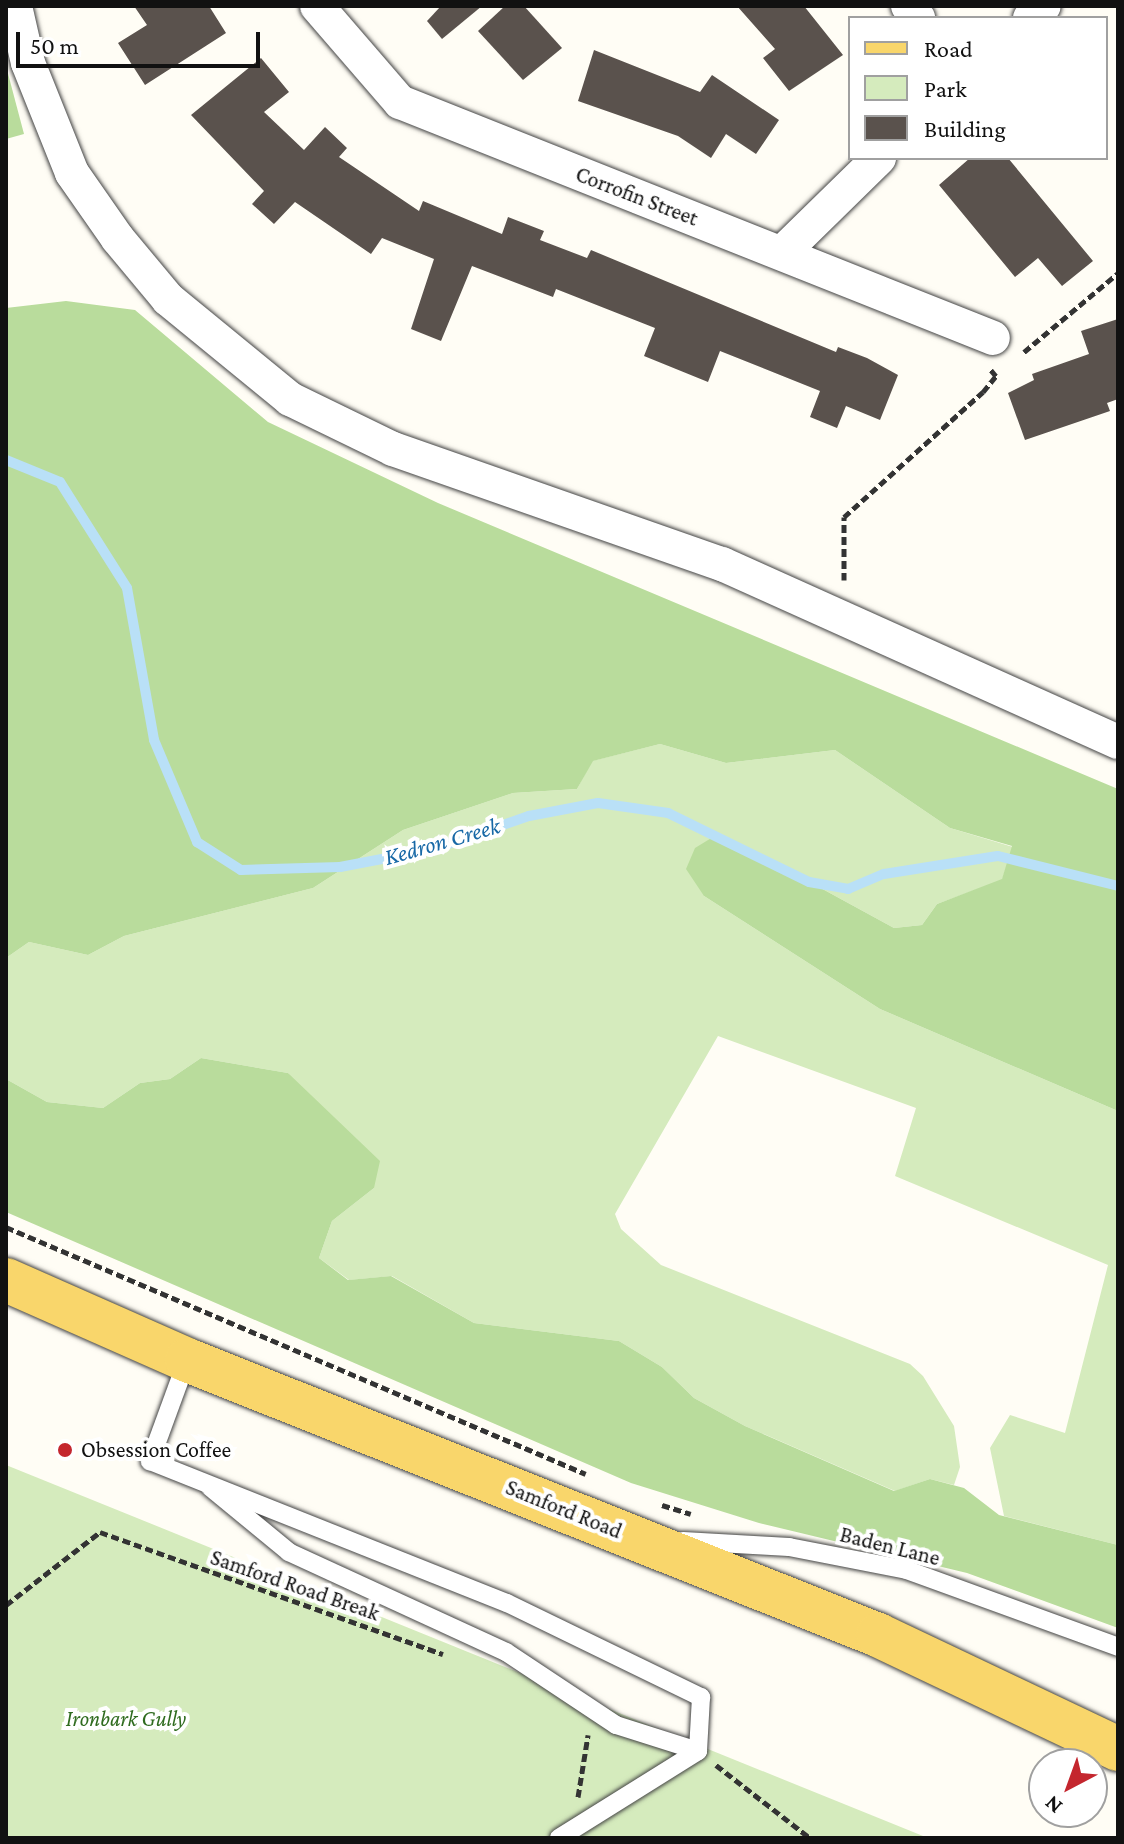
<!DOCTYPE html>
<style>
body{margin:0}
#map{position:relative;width:1124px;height:1844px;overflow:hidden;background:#fffdf5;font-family:"Crimson Pro",serif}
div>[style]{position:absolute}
.green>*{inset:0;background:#d5ebbd}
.forest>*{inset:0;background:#b9dc9c}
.stream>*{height:10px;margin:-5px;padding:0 5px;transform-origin:5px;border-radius:5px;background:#b9e0f7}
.building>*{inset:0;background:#5a524d}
.path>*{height:5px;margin-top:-2.5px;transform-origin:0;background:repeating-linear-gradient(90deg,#333 0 8px,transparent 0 12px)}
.roads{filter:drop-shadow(0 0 2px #444) drop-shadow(0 0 2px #444)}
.service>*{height:18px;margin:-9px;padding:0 9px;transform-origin:9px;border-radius:9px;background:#fff}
.minor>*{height:34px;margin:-17px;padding:0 17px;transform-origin:17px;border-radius:17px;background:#fff}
.primary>*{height:44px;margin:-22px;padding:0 22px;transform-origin:22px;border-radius:22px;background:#f9d66b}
.dots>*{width:22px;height:22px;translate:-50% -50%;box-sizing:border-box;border:4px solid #fff;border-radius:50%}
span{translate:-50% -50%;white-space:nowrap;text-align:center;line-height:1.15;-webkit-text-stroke:8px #fff;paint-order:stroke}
.street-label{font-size:22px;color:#111}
.poi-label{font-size:22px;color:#111}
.left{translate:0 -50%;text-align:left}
.park-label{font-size:22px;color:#2f6b1f;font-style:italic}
.water-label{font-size:24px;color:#1768a6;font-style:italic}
.frame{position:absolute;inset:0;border:8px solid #111;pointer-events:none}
.legend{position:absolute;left:848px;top:16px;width:260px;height:144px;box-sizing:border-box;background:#fff;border:2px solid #a0a0a0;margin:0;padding:10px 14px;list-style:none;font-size:24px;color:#111}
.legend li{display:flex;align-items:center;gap:16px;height:40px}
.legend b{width:40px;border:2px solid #a0a0a0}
.north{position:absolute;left:1028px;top:1748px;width:80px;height:80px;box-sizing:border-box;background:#fff;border:2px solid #a0a0a0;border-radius:50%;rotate:221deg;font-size:22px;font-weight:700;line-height:32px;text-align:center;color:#111}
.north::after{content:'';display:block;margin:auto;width:28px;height:36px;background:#c4262e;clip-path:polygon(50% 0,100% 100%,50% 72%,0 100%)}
.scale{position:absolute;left:16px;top:32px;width:244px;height:36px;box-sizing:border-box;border:4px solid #111;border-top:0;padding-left:10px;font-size:24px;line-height:28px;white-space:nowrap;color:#111;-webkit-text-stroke:6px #fff;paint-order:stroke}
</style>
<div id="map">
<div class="green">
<i style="clip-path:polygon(660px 744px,726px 763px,835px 750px,950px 828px,1013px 847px,1002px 880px,937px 904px,922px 925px,894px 928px,738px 843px,704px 896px,880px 1009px,1118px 1111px,1118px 1545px,1004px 1516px,990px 1448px,1010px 1415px,1065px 1433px,1108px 1265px,895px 1176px,916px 1108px,718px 1036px,615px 1214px,621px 1229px,661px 1265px,910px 1364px,923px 1376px,954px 1426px,960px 1467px,954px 1485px,930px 1479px,895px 1491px,745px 1426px,694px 1398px,662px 1367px,619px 1341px,474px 1323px,392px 1276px,349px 1280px,319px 1258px,332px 1221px,374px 1188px,288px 1073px,201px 1058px,170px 1079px,140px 1083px,103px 1108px,47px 1102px,6px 1079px,6px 958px,29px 942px,88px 955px,124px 936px,313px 888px,403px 830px,513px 793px,577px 789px,592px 761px)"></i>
<i style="clip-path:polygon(6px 1465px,928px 1838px,6px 1838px)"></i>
</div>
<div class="forest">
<i style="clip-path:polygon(6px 66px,24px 134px,6px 139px)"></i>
<i style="clip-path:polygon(66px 301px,135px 310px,268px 422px,438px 503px,1118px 789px,1118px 1111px,880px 1009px,704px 896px,686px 869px,695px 848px,713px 837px,738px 843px,894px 928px,922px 925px,937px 904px,1002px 879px,1012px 846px,950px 828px,835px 750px,726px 763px,660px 744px,593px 761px,577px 789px,513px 793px,403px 830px,313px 888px,124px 936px,88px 955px,29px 942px,6px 958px,6px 308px)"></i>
<i style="clip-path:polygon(201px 1058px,288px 1073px,380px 1161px,374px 1188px,332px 1221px,319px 1258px,348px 1280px,391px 1276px,474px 1323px,619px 1341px,662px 1367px,694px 1398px,745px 1426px,894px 1491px,930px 1479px,964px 1488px,999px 1515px,1118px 1545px,1118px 1628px,967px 1573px,759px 1523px,631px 1483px,6px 1212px,6px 1079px,47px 1102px,103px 1108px,140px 1083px,170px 1079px)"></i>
</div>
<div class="stream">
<i style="left:6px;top:460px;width:58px;rotate:22.2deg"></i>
<i style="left:60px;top:482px;width:125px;rotate:57.7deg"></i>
<i style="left:127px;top:588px;width:154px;rotate:79.9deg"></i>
<i style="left:154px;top:740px;width:111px;rotate:67.1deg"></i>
<i style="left:197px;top:842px;width:52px;rotate:32.5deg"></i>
<i style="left:241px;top:870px;width:99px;rotate:-1.7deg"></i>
<i style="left:340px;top:867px;width:96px;rotate:-10.8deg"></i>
<i style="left:434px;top:849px;width:101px;rotate:-19.2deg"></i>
<i style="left:529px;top:816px;width:70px;rotate:-10.7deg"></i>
<i style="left:598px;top:803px;width:71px;rotate:8.1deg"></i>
<i style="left:668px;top:813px;width:157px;rotate:26.1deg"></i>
<i style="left:809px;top:882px;width:40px;rotate:10deg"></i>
<i style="left:848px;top:889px;width:39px;rotate:-23deg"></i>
<i style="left:884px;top:874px;width:115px;rotate:-9deg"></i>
<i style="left:998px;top:856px;width:124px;rotate:14deg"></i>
</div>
<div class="building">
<i style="clip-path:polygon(134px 6px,209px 6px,226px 33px,145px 85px,118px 43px,147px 25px)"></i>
<i style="clip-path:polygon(441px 6px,482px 6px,442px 39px,427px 21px)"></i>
<i style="clip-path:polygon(505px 6px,524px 6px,562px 48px,523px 80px,478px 31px)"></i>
<i style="clip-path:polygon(737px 6px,804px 6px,843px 55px,789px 91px,763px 58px,775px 49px)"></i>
<i style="clip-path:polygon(594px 50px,700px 92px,712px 75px,779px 120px,756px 154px,726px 134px,711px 158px,678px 136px,578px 101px)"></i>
<i style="clip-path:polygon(261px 58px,289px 92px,264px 112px,304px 150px,325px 127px,347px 148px,339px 157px,419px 211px,423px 201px,502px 234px,508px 217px,544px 231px,540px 240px,587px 258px,591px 250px,836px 352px,838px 347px,867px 358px,898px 375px,880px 420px,846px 406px,837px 428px,810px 417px,820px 391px,720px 351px,708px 382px,644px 356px,655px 328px,556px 289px,553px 297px,472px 266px,441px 341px,411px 329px,434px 259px,382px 238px,371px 254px,295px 202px,274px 224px,252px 204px,264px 191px,191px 115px)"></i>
<i style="clip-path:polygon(970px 158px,1008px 158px,1093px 261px,1062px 286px,1038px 258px,1015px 277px,939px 185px)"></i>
<i style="clip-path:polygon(1118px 319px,1118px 399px,1107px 403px,1110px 411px,1025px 440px,1008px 393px,1034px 380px,1032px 374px,1089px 354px,1081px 331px)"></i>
</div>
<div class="path">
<i style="left:1024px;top:352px;width:123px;rotate:-40deg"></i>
<i style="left:844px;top:580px;width:63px;rotate:-90deg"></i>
<i style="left:844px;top:517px;width:187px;rotate:-42deg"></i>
<i style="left:983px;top:392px;width:21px;rotate:-51deg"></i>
<i style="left:996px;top:376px;width:8px;rotate:-130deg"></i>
<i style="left:6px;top:1227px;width:630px;rotate:23.07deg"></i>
<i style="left:662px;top:1505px;width:30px;rotate:17deg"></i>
<i style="left:6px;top:1605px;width:119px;rotate:-37.8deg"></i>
<i style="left:100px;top:1532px;width:364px;rotate:19.6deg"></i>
<i style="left:716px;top:1765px;width:119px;rotate:37.8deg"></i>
<i style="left:578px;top:1797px;width:63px;rotate:-80.8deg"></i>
</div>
<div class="roads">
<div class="service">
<i style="left:187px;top:1360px;width:108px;rotate:110.1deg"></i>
<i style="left:150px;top:1461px;width:384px;rotate:21.7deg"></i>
<i style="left:507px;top:1603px;width:216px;rotate:25.9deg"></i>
<i style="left:701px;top:1697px;width:54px;rotate:93.2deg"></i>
<i style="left:698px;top:1751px;width:86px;rotate:-162.4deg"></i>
<i style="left:616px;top:1725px;width:132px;rotate:-146.4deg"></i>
<i style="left:506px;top:1652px;width:239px;rotate:-155.3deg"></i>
<i style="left:289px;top:1552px;width:102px;rotate:-140.6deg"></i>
<i style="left:683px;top:1541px;width:106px;rotate:3.2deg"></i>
<i style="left:789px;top:1547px;width:120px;rotate:11deg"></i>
<i style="left:907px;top:1570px;width:225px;rotate:20deg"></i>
<i style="left:559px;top:1838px;width:164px;rotate:-32deg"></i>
</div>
<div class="minor">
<i style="left:15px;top:6px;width:58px;rotate:77.2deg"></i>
<i style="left:28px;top:63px;width:118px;rotate:68.2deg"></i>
<i style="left:72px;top:173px;width:80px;rotate:55.1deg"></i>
<i style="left:118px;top:239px;width:78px;rotate:50.2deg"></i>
<i style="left:168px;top:299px;width:158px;rotate:39.3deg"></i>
<i style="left:290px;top:399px;width:114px;rotate:25.9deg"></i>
<i style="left:393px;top:449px;width:349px;rotate:19.3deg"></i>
<i style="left:722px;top:564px;width:434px;rotate:24.2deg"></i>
<i style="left:317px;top:6px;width:127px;rotate:49.2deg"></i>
<i style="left:400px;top:102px;width:638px;rotate:21.7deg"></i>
<i style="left:908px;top:6px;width:16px;rotate:50deg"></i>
<i style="left:1030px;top:18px;width:18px;rotate:-41deg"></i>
<i style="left:782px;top:253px;width:136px;rotate:-44.4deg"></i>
</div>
<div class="primary">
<i style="left:6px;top:1280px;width:198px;rotate:23.8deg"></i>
<i style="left:187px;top:1360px;width:744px;rotate:21.7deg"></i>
<i style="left:878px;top:1635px;width:266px;rotate:25.4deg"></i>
</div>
</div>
<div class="dots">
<i style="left:65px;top:1450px;background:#c4262e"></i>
</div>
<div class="street-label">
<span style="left:637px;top:196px;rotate:21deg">Corrofin Street</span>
<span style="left:564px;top:1509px;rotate:22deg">Samford Road</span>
<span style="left:890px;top:1546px;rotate:14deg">Baden Lane</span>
<span style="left:295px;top:1585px;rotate:19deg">Samford Road Break</span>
</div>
<div class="poi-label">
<span class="left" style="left:81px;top:1450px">Obsession Coffee</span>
</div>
<div class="park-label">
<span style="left:126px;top:1719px">Ironbark Gully</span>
</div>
<div class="water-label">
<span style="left:442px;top:841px;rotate:-16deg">Kedron Creek</span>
</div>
<div class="frame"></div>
<ul class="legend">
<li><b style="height:10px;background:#f9d66b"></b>Road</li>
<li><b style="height:22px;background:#d5ebbd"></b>Park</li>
<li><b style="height:22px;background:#5a524d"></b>Building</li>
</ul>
<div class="north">N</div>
<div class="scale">50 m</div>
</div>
